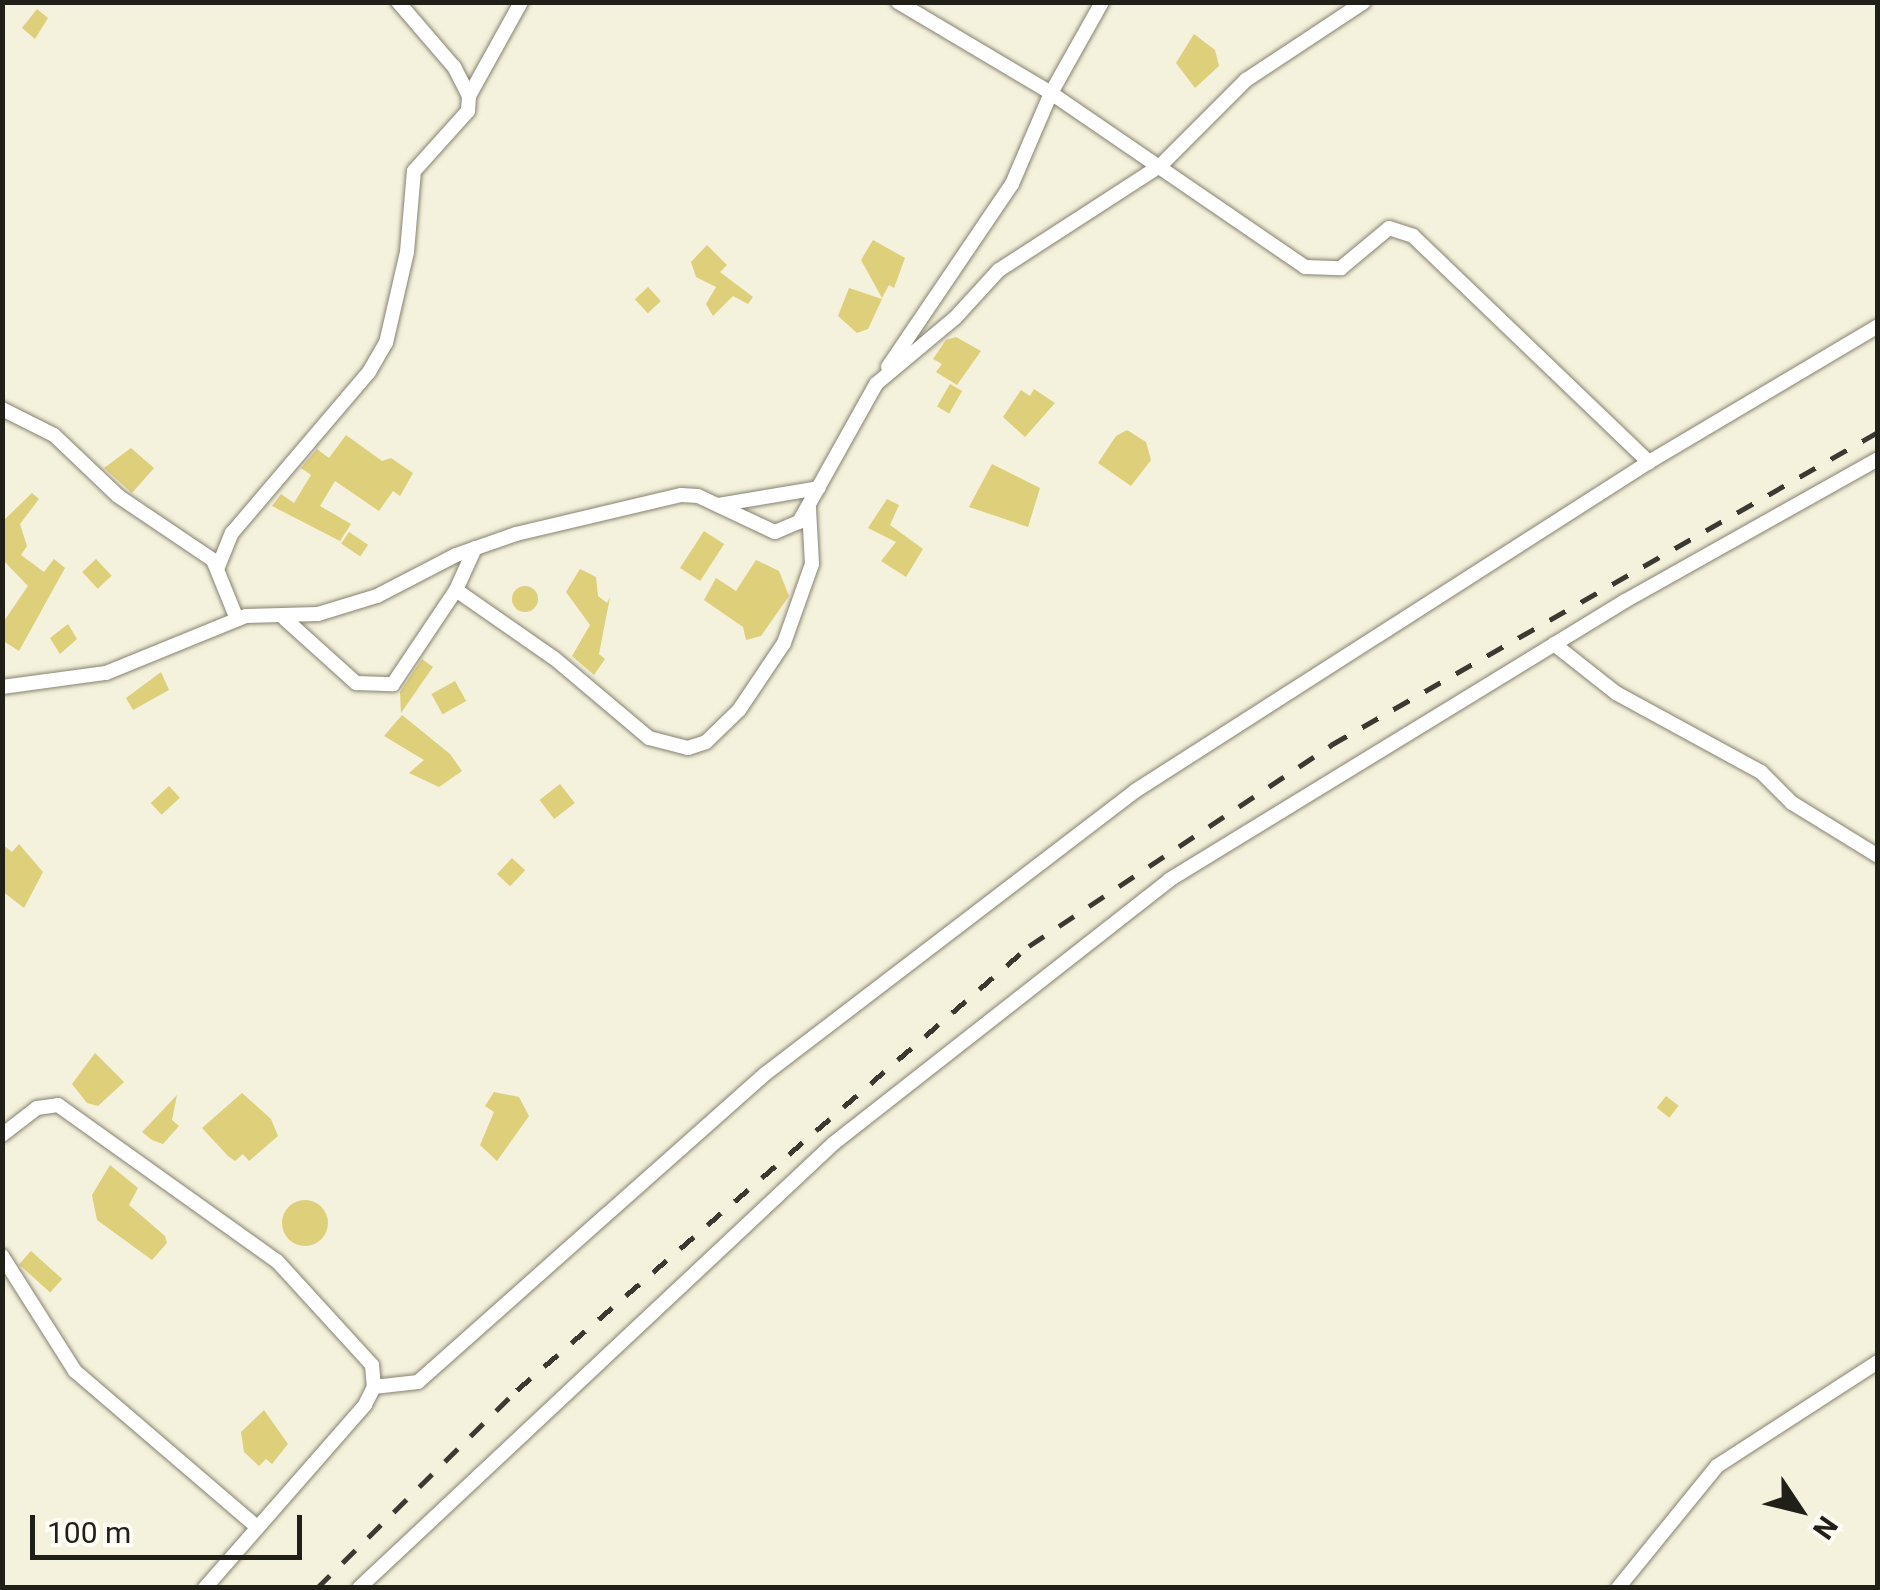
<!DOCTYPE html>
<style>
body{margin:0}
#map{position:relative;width:1880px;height:1590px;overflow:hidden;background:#f4f1dc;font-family:Roboto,sans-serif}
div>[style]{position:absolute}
.building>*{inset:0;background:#decf7a;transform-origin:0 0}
.round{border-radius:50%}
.roads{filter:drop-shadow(0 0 2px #858270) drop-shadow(0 0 2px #858270)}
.minor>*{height:14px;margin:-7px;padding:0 7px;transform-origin:7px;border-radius:7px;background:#fff}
.rail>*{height:5px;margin-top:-2.5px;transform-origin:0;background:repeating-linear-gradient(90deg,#3b3931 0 18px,transparent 0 36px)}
span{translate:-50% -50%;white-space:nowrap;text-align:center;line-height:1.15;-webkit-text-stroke:8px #fffdf5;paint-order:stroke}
.frame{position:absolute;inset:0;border:5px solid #201f18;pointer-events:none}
.north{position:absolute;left:1750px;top:1460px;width:100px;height:100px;-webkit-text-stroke:8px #fffdf5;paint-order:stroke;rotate:125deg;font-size:28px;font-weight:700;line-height:40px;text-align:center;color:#201f18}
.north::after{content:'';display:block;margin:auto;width:35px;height:45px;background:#201f18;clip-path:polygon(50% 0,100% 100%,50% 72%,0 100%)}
.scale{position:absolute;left:30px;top:1515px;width:272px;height:45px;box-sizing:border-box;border:5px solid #201f18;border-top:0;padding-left:12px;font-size:30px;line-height:35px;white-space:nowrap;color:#201f18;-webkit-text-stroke:8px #fffdf5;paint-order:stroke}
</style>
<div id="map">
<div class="building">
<i style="clip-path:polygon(37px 9px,48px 18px,35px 39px,22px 28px)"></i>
<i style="clip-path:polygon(1194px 34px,1215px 50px,1219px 66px,1195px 88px,1176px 63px)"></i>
<i style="clip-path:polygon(873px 240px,905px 258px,894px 288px,889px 285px,882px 298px,861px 260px)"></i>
<i style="clip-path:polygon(707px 245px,727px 265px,720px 272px,753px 297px,748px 304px,733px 296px,713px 316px,706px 304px,716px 287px,696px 277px,691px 262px)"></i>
<i style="left:648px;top:287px;width:19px;height:18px;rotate:47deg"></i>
<i style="clip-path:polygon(849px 288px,882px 299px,868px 329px,857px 333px,838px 316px)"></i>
<i style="clip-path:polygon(956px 337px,981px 351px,957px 385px,936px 372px,942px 364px,933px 359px,946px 340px)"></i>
<i style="left:950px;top:384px;width:14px;height:26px;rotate:30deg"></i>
<i style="clip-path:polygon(1034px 389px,1055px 403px,1025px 437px,1003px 417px,1021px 390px,1030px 396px)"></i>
<i style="clip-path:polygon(1127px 430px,1146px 442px,1151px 460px,1131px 486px,1098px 463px,1116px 436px)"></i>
<i style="clip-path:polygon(346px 435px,382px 461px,391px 458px,413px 473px,400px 496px,393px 491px,379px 511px,335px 481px,320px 506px,351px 524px,340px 541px,272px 506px,281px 494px,294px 503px,311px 475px,301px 468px,317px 449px,329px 458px)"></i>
<i style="clip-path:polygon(131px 448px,154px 468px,132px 493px,104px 468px)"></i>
<i style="clip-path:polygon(992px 464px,1040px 488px,1028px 527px,969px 507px)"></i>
<i style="clip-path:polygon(32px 493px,39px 499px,20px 524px,27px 546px,21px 555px,44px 572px,54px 559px,65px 568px,19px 651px,2px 640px,2px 624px,28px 586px,2px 559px,2px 522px)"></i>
<i style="clip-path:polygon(887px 499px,899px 505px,890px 525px,923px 549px,906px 577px,881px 561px,896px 542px,868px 528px)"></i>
<i style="left:704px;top:531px;width:24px;height:44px;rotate:33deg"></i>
<i style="left:349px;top:532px;width:23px;height:14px;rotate:34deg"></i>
<i style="left:96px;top:559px;width:23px;height:19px;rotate:47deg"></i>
<i style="clip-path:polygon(756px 560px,779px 571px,789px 596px,761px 636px,746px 640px,743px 627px,704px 600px,716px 578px,736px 591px)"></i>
<i style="clip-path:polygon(580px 569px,596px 577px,598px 596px,607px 603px,610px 597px,599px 654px,605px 659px,594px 675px,572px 656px,590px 625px,566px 592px)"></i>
<i class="round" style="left:512px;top:586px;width:26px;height:26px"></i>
<i style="clip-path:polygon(68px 624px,77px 639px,60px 654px,50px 638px)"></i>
<i style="clip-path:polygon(422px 659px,433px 667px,401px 713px,400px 692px)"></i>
<i style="clip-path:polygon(161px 672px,169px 690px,133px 710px,126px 698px)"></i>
<i style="left:455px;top:681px;width:23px;height:27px;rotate:61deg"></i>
<i style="clip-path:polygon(402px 715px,450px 754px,462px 771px,439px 787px,409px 773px,424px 760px,384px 736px)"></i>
<i style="left:560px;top:784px;width:24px;height:26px;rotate:52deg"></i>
<i style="left:169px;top:786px;width:16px;height:25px;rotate:47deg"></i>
<i style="clip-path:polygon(2px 844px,12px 852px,19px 844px,43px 872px,24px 908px,2px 891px)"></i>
<i style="left:512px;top:858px;width:18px;height:22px;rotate:43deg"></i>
<i style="clip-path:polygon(95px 1053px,124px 1082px,98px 1106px,87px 1103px,72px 1084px)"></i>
<i style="clip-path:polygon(494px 1092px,519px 1097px,529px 1116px,497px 1161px,480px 1145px,494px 1112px,485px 1106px)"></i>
<i style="clip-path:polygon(242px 1093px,271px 1119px,278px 1136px,249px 1161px,243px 1154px,235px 1161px,228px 1156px,202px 1128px)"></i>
<i style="clip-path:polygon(177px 1095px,172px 1120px,179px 1126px,163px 1144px,152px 1140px,142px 1132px)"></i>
<i style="left:1666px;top:1096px;width:16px;height:15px;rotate:38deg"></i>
<i style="clip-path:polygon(110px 1165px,138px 1188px,129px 1205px,165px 1236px,167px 1243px,152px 1260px,97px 1220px,92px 1195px)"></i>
<i class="round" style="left:282px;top:1200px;width:46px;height:46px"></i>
<i style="left:31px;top:1251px;width:42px;height:18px;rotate:42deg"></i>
<i style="clip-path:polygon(264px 1410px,288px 1444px,272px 1464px,266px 1459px,259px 1466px,244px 1452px,241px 1432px)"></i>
</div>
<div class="roads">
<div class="minor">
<i style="left:898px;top:2px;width:178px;rotate:30.7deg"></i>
<i style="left:1051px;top:93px;width:308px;rotate:34.4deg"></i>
<i style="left:1305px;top:267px;width:36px;rotate:2deg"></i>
<i style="left:1341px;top:268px;width:62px;rotate:-39.8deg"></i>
<i style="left:1389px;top:228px;width:25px;rotate:18deg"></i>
<i style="left:1413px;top:236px;width:327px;rotate:43.8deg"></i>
<i style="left:469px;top:96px;width:107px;rotate:-61deg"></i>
<i style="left:888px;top:367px;width:221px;rotate:-55.9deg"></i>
<i style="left:1012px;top:184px;width:99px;rotate:-66.8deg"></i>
<i style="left:1051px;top:93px;width:104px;rotate:-60.7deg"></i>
<i style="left:2px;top:409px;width:58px;rotate:26.6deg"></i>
<i style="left:54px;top:435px;width:88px;rotate:43.6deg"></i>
<i style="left:118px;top:496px;width:115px;rotate:34deg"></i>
<i style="left:213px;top:560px;width:64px;rotate:67.9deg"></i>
<i style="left:718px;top:505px;width:102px;rotate:-9.6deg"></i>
<i style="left:475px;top:548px;width:46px;rotate:114.3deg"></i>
<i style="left:456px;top:590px;width:119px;rotate:34.8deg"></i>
<i style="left:554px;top:658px;width:124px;rotate:40.1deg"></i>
<i style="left:649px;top:738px;width:40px;rotate:14.4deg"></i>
<i style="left:688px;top:748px;width:19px;rotate:-18deg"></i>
<i style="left:706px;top:742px;width:46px;rotate:-44.1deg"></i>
<i style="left:739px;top:710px;width:81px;rotate:-56.1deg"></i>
<i style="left:784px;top:643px;width:84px;rotate:-70.5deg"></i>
<i style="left:812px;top:564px;width:56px;rotate:-93.1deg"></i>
<i style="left:218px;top:567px;width:37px;rotate:-68deg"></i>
<i style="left:232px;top:533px;width:211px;rotate:-49.6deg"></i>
<i style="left:369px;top:372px;width:34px;rotate:-60deg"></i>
<i style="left:386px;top:343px;width:93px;rotate:-77deg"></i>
<i style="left:407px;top:252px;width:81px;rotate:-85.1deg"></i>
<i style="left:414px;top:171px;width:81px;rotate:-48deg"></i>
<i style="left:468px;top:111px;width:15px;rotate:-86deg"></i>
<i style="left:469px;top:96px;width:33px;rotate:-117deg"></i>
<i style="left:454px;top:67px;width:86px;rotate:-130.7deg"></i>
<i style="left:285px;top:619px;width:96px;rotate:42deg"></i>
<i style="left:356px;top:683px;width:37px;rotate:2deg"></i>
<i style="left:393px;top:684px;width:113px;rotate:-56.2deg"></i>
<i style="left:1554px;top:644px;width:79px;rotate:38.3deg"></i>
<i style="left:1616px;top:693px;width:165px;rotate:28.6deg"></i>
<i style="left:1761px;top:772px;width:44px;rotate:45deg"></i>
<i style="left:1792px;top:803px;width:101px;rotate:31.6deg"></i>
<i style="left:2px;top:687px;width:105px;rotate:-7.7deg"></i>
<i style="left:106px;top:673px;width:151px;rotate:-22.2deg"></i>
<i style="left:246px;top:616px;width:72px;rotate:-1.6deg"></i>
<i style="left:318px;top:614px;width:62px;rotate:-17deg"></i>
<i style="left:377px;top:596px;width:89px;rotate:-27.4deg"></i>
<i style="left:456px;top:555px;width:64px;rotate:-19.3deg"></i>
<i style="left:516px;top:534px;width:170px;rotate:-13.3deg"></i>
<i style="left:681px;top:495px;width:17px;rotate:3deg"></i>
<i style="left:698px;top:496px;width:85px;rotate:25.1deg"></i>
<i style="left:775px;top:532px;width:26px;rotate:-23deg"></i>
<i style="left:799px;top:522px;width:158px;rotate:-60.8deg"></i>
<i style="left:876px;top:384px;width:103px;rotate:-39.9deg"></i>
<i style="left:955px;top:318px;width:65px;rotate:-47.5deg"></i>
<i style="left:999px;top:270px;width:192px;rotate:-32.9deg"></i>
<i style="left:1160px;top:166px;width:122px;rotate:-45deg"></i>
<i style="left:1246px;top:80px;width:141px;rotate:-33.5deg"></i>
<i style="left:2px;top:1135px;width:44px;rotate:-37.6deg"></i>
<i style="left:37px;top:1108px;width:21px;rotate:-8deg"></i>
<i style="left:58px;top:1105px;width:269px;rotate:35.5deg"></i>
<i style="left:277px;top:1261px;width:141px;rotate:47.6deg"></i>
<i style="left:372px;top:1365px;width:22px;rotate:85deg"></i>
<i style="left:374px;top:1387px;width:20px;rotate:117deg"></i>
<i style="left:365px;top:1405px;width:243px;rotate:131.2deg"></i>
<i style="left:2px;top:1256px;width:136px;rotate:57.6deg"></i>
<i style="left:75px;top:1371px;width:240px;rotate:40.6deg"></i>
<i style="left:374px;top:1387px;width:44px;rotate:-6.5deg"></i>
<i style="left:418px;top:1382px;width:464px;rotate:-41.6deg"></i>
<i style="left:765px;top:1074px;width:466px;rotate:-37.4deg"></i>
<i style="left:1135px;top:791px;width:610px;rotate:-32.62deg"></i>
<i style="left:1649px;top:462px;width:266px;rotate:-30.7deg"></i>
<i style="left:359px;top:1588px;width:651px;rotate:-43.13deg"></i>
<i style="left:834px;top:1143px;width:426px;rotate:-38.1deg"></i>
<i style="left:1169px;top:880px;width:535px;rotate:-31.46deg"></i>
<i style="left:1625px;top:601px;width:290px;rotate:-29.3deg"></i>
<i style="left:1618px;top:1588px;width:157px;rotate:-50.9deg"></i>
<i style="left:1717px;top:1466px;width:192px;rotate:-32.9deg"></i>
</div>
</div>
<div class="rail">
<i style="left:317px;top:1588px;width:281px;rotate:-44.7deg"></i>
<i style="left:517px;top:1390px;width:678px;rotate:-40.93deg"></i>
<i style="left:1029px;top:946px;width:363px;rotate:-33.6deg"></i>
<i style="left:1331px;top:745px;width:630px;rotate:-29.78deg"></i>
</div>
<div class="frame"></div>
<div class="north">N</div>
<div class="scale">100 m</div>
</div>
